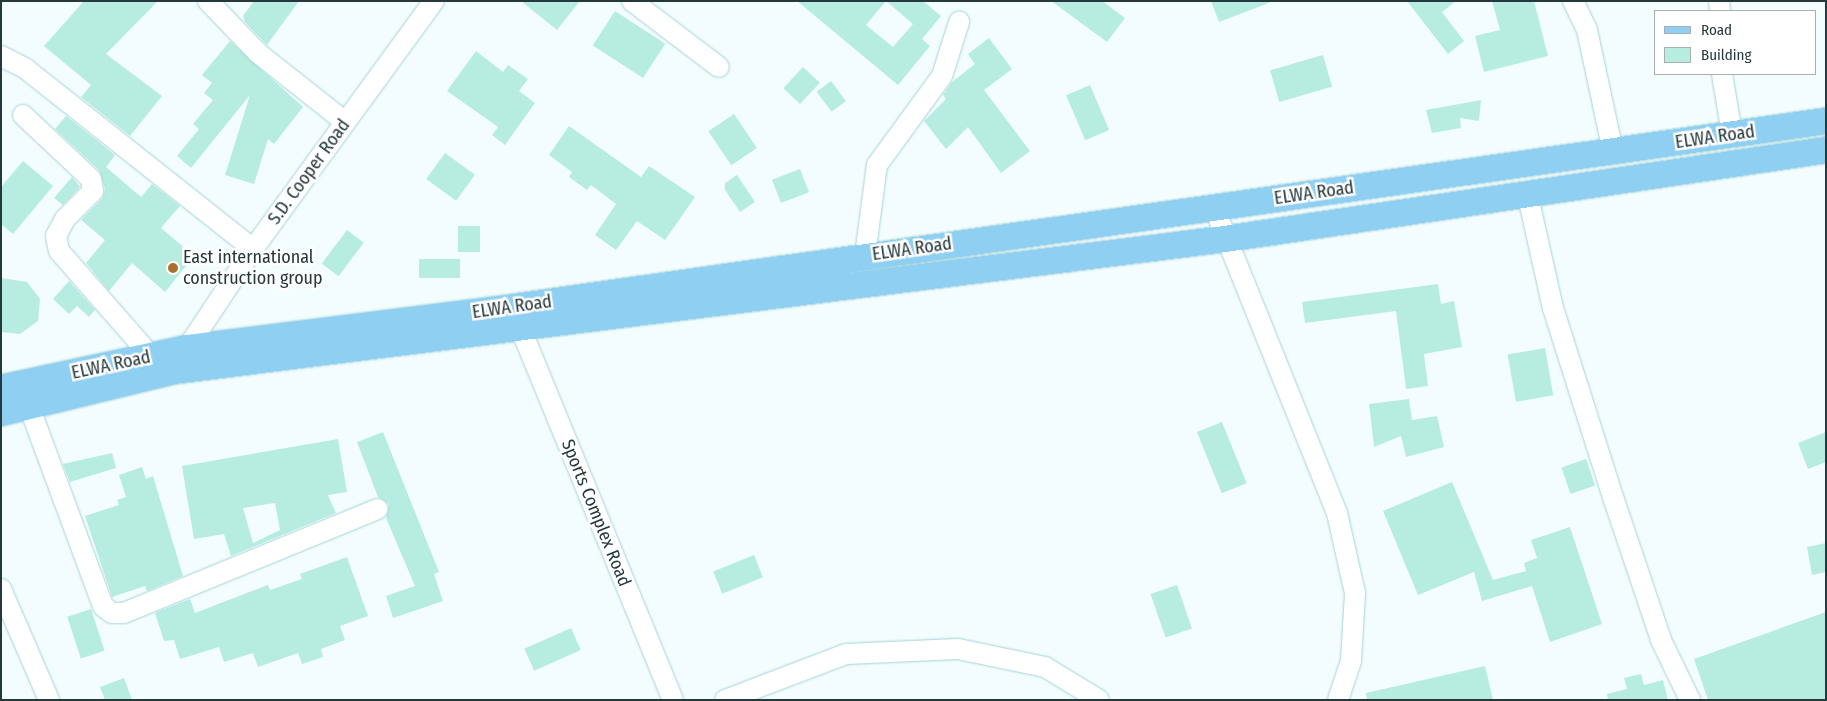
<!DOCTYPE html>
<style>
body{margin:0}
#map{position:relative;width:1827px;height:701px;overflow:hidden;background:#f3fdfe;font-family:"Fira Sans Condensed",sans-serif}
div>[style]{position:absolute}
.building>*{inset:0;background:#b6ede0;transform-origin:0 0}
.roads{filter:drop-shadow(0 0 1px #a4d3da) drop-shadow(0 0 1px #a4d3da)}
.minor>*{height:20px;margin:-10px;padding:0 10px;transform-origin:10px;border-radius:10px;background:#fff}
.major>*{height:26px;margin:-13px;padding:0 13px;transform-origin:13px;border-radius:13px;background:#8ecff2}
.dots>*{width:14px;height:14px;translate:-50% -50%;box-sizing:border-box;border:2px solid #fff;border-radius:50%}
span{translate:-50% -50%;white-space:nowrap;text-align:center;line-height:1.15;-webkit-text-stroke:5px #fff;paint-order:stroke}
.street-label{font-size:18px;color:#25383b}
.poi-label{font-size:18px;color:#25383b}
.left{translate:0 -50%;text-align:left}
.frame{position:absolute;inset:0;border:2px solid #25383b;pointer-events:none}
.legend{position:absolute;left:1654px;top:10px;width:162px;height:65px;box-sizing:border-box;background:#fff;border:1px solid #a8afb1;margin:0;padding:6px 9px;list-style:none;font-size:15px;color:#25383b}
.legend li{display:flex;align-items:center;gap:10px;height:25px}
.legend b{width:25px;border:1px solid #a8afb1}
</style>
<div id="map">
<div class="building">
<i style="clip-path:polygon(84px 1px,158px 1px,106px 54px,162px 96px,130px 136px,81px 97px,91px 85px,44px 46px)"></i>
<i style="clip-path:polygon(254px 1px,299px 1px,267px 45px,245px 22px,243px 16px)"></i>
<i style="clip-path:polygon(521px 1px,580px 1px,557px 30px)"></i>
<i style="clip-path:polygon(evenodd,797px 1px,923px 1px,941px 16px,922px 39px,930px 46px,898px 85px,797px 1px,886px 1px,913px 24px,893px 47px,866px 25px,886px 1px)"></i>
<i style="clip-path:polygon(1051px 1px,1102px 1px,1125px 18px,1107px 42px)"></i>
<i style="clip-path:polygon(1211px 1px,1269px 1px,1269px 3px,1219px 22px)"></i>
<i style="clip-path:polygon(1407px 1px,1456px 1px,1442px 12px,1464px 41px,1448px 54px)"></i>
<i style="clip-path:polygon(1492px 1px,1534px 1px,1548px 56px,1484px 72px,1475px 36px,1500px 30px)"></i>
<i style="left:615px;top:11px;width:60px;height:41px;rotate:33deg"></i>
<i style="clip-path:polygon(989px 38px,1012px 69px,984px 90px,1030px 151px,1001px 173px,968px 127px,946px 149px,924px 121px,946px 99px,943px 95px,952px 82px,975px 64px,968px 54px)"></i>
<i style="clip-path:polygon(230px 41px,303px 107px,274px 144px,268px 139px,254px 184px,225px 175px,250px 95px,191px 168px,177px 156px,199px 129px,193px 124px,213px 100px,204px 93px,212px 83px,202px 75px)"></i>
<i style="clip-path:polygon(476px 51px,503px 72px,508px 65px,528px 79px,519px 91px,535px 103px,505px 145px,492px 135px,498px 127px,447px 91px)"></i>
<i style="left:1323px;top:55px;width:33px;height:55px;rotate:74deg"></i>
<i style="left:803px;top:67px;width:23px;height:29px;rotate:43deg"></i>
<i style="left:831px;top:81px;width:25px;height:18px;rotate:53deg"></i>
<i style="left:1090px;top:85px;width:49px;height:26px;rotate:67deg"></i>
<i style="clip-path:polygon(1481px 100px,1479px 121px,1460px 118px,1461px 128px,1432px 133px,1426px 110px)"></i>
<i style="left:734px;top:114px;width:41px;height:31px;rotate:56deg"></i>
<i style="clip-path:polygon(66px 116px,115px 155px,106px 167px,141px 197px,152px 184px,180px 206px,161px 228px,194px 256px,165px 292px,132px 263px,109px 291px,86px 263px,105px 240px,81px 220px,102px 199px,105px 189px,99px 170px,55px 129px)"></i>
<i style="clip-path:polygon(569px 126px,641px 177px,649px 166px,695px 197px,665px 240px,637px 221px,616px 250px,595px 235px,616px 204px,591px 185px,587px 190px,569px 177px,572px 172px,549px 155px)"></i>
<i style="left:445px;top:153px;width:37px;height:32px;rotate:36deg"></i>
<i style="clip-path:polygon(23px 161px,53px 186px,13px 234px,1px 224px,1px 187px)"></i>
<i style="left:800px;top:169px;width:25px;height:30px;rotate:69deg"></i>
<i style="clip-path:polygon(737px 175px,755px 202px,740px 212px,725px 190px,725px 183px)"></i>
<i style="clip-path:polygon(72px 177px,80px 187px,63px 205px,54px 198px)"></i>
<i style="left:480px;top:226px;width:26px;height:22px;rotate:90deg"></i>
<i style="left:347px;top:230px;width:21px;height:42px;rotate:37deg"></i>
<i style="left:460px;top:259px;width:19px;height:41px;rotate:90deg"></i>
<i style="clip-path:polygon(1px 278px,27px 282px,40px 299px,38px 321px,20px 334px,1px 332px)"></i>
<i style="clip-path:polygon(69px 281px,95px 310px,89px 317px,77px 306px,69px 314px,53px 299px)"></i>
<i style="clip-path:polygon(1438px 284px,1441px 304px,1454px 301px,1462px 347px,1424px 354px,1428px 386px,1406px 389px,1396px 311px,1305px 323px,1302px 302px)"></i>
<i style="left:1545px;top:348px;width:48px;height:38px;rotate:80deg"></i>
<i style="clip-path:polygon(1409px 399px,1412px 420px,1437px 416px,1444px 447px,1406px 457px,1401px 436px,1374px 447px,1369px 404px)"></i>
<i style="left:1222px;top:422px;width:66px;height:27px;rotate:68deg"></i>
<i style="clip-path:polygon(383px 432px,439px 572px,434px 574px,443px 601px,393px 618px,386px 596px,415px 586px,386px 518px,389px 504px,378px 497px,357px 442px)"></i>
<i style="clip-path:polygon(1826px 432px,1826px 462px,1808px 469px,1798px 443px)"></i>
<i style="clip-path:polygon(evenodd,338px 439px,347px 492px,328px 495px,336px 513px,231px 556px,224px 534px,194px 539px,182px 466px,338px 439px,275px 503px,280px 530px,253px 543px,243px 508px,275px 503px)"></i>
<i style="clip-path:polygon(112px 453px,116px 468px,70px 482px,63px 464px)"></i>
<i style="left:1586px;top:459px;width:28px;height:26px;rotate:71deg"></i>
<i style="clip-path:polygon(142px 467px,146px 479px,153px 476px,183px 576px,147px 591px,145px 586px,112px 597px,85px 516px,119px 505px,117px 500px,126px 497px,119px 475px)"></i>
<i style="clip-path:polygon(1452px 482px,1493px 580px,1526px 571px,1524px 563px,1537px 558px,1531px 540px,1570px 527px,1602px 624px,1550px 642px,1532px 586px,1482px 601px,1474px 572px,1418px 595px,1383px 511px)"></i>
<i style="clip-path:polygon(1826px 543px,1826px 572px,1812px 575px,1807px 547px)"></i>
<i style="left:754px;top:555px;width:24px;height:44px;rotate:68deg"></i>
<i style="clip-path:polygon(347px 557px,368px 616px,340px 626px,345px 640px,321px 649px,323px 657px,302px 664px,298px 653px,258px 667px,253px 653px,224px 662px,219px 647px,180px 659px,174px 640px,164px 641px,155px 613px,190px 599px,195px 613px,268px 585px,270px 590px,302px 579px,300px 574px)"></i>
<i style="left:1177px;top:585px;width:46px;height:28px;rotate:71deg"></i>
<i style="left:91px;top:609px;width:44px;height:25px;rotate:72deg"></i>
<i style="clip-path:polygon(1826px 612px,1826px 700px,1708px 700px,1694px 659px)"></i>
<i style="left:571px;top:628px;width:24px;height:51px;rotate:66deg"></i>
<i style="clip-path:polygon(1485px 666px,1493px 700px,1367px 700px,1366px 693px)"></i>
<i style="clip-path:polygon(1641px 674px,1644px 685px,1663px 680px,1668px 700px,1608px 700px,1607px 694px,1627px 689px,1624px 678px)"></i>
<i style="clip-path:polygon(124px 678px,132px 700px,105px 700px,100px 687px)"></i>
</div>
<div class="roads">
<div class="minor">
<i style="left:208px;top:1px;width:72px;rotate:46.1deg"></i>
<i style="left:258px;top:53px;width:111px;rotate:38.4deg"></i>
<i style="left:632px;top:1px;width:109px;rotate:37.2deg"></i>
<i style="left:1573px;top:1px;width:32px;rotate:64deg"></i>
<i style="left:1587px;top:30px;width:124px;rotate:77.9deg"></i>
<i style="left:1719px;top:1px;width:10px;rotate:84deg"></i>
<i style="left:1px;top:56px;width:28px;rotate:27deg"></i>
<i style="left:26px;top:69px;width:290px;rotate:38.4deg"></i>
<i style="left:1722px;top:74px;width:61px;rotate:80.5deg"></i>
<i style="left:23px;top:115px;width:93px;rotate:43.3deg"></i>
<i style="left:91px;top:179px;width:12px;rotate:81deg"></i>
<i style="left:93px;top:191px;width:40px;rotate:135deg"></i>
<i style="left:65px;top:219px;width:19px;rotate:118deg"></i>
<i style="left:56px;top:236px;width:15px;rotate:79deg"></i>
<i style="left:59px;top:251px;width:140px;rotate:48.8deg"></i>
<i style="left:1527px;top:192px;width:119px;rotate:77.4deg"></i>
<i style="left:1553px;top:308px;width:201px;rotate:72.4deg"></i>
<i style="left:1614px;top:500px;width:148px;rotate:71.4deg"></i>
<i style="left:1661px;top:640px;width:67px;rotate:64.2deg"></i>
<i style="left:1214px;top:207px;width:330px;rotate:68.1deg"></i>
<i style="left:1337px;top:513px;width:82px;rotate:77.3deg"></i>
<i style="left:1355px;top:593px;width:68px;rotate:93.4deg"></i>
<i style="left:1351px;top:661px;width:41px;rotate:108.4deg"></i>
<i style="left:865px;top:256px;width:92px;rotate:-82.5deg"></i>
<i style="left:877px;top:165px;width:110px;rotate:-53.9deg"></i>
<i style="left:942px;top:76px;width:57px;rotate:-72.5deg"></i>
<i style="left:520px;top:327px;width:403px;rotate:67.7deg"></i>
<i style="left:182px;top:356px;width:128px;rotate:-56.4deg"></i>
<i style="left:253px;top:249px;width:307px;rotate:-53.9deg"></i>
<i style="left:29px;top:406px;width:213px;rotate:69.7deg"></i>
<i style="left:103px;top:606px;width:11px;rotate:38deg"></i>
<i style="left:112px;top:613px;width:12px"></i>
<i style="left:124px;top:613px;width:274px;rotate:-22.3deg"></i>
<i style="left:1px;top:589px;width:121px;rotate:66.6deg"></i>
<i style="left:725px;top:700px;width:129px;rotate:-20.8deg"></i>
<i style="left:846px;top:654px;width:112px;rotate:-2.6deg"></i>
<i style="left:958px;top:649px;width:89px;rotate:11.7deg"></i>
<i style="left:1045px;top:667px;width:63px;rotate:31.4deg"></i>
</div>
<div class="major">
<i style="left:1px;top:388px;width:190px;rotate:-12.1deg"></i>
<i style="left:187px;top:348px;width:330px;rotate:-7.1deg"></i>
<i style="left:514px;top:307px;width:1325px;rotate:-8.07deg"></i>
<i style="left:1px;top:413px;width:177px;rotate:-13.7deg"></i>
<i style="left:173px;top:371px;width:1060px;rotate:-7.15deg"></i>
<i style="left:1225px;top:239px;width:608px;rotate:-8.42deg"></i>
</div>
</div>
<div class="dots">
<i style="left:173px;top:268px;background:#a96f2f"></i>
</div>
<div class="street-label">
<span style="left:1715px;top:137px;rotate:-8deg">ELWA Road</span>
<span style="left:309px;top:172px;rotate:-54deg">S.D. Cooper Road</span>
<span style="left:1314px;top:193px;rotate:-8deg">ELWA Road</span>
<span style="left:912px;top:249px;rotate:-8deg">ELWA Road</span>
<span style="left:512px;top:307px;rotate:-8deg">ELWA Road</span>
<span style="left:111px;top:365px;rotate:-12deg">ELWA Road</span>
<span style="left:596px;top:513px;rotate:68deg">Sports Complex Road</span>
</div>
<div class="poi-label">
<span class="left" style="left:183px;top:268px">East international<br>construction group</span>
</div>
<div class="frame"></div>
<ul class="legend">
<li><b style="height:6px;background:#8ecff2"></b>Road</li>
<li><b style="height:14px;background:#b6ede0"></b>Building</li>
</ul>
</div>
